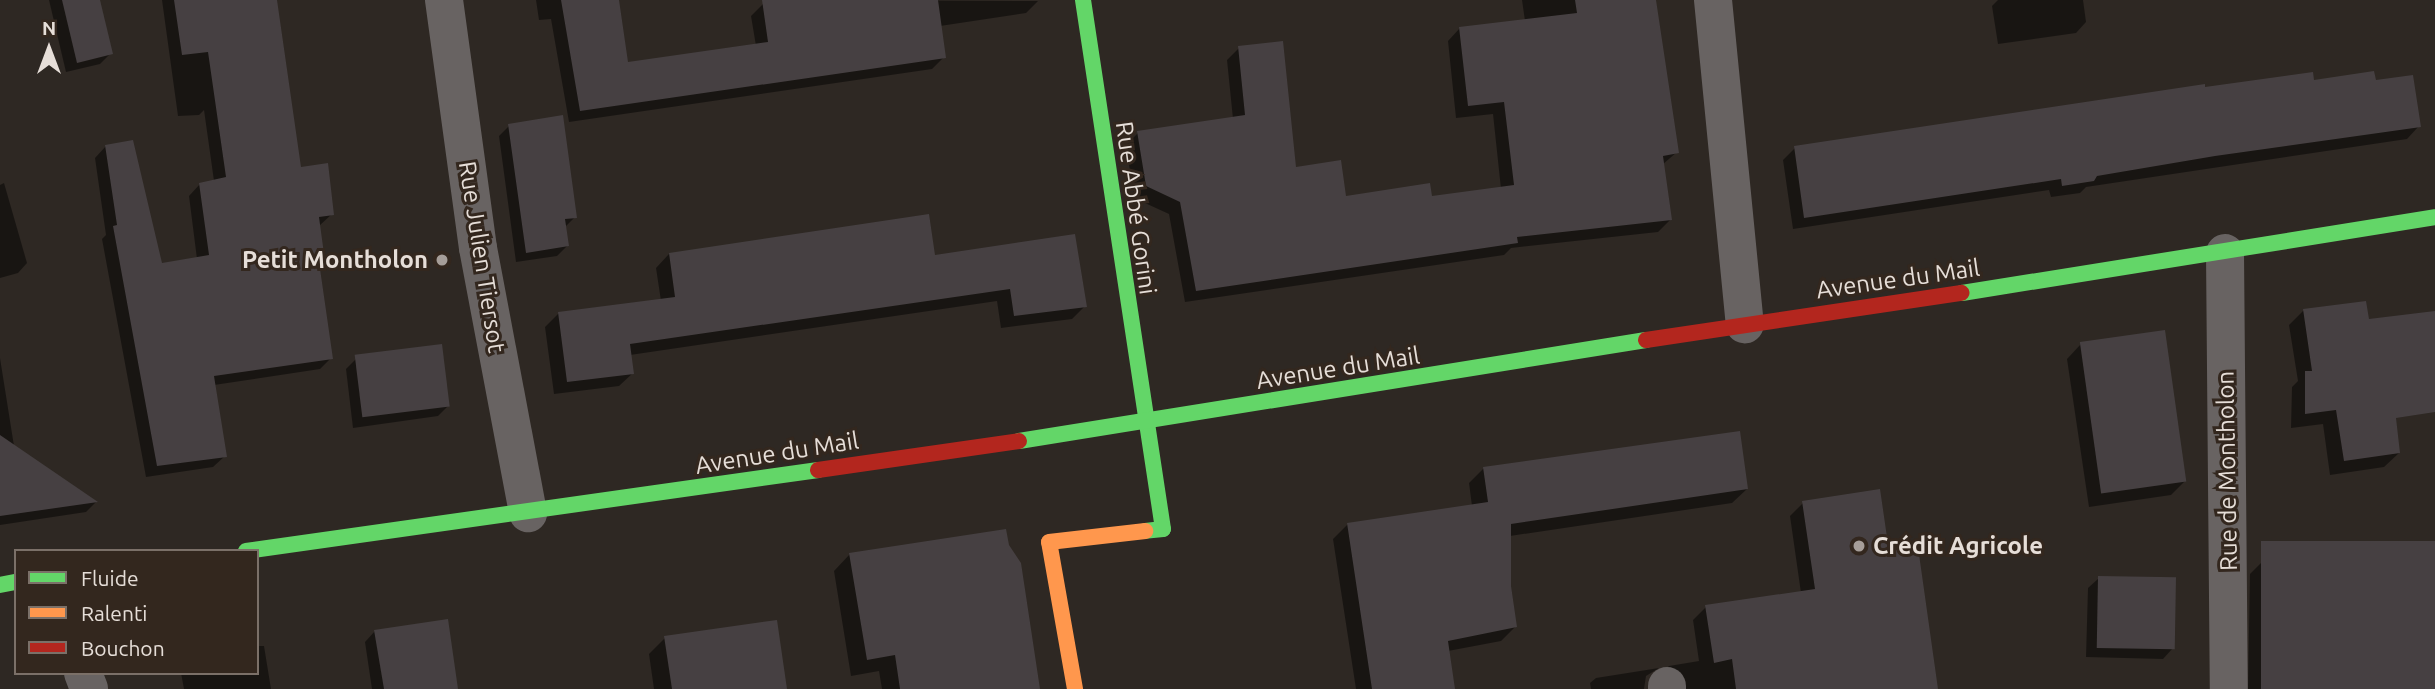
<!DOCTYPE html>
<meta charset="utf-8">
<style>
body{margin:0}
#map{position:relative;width:2435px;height:689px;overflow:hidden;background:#2e2823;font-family:Ubuntu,sans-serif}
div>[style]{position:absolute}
.shadow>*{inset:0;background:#0007}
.building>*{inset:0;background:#464042;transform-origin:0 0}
.street>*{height:38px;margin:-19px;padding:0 19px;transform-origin:19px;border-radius:19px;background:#686362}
.fast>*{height:16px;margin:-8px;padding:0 8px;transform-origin:8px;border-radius:8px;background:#63d668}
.slow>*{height:16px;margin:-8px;padding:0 8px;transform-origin:8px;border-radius:8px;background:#ff974d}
.jam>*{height:16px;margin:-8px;padding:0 8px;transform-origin:8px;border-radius:8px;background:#b3261e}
.dots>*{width:19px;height:19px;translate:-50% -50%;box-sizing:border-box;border:4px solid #33271e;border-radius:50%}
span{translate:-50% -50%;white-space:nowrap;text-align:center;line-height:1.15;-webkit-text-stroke:6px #33271e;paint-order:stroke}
.street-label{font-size:24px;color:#e6ded8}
.poi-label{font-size:24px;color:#e6ded8;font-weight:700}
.right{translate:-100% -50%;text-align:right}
.left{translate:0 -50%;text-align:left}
.legend{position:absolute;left:14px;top:549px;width:245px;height:126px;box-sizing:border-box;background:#33271e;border:2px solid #7b7068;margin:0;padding:9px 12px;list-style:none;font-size:21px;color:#e6ded8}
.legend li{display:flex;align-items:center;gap:14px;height:35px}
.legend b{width:35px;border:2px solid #7b7068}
.north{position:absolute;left:14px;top:14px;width:70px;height:70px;-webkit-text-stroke:5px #33271e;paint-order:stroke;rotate:0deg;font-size:19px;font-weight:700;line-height:28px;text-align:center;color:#e6ded8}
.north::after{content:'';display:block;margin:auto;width:24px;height:32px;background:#e6ded8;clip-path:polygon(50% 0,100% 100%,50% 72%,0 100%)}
</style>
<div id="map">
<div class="shadow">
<i style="clip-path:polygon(49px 0,98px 0,111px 53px,100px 64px,66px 72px)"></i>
<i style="clip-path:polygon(162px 0,276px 0,300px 169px,332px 214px,319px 226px,323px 253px,316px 259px,331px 358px,320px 369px,214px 385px,225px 456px,213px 467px,146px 477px,102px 239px,106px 235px,95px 158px,106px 146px,161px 265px,197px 259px,189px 196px,200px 184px,214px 181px,204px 110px,199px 115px,178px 116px)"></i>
<i style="clip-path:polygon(536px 0,617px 0,626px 64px,756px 46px,751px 16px,763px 4px,788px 0,1038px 1px,1026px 13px,940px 26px,944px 57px,932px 69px,569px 122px,551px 19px,539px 20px)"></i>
<i style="clip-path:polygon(1522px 0,1654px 0,1677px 152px,1662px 165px,1670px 220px,1658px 232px,1511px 248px,1504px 255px,1185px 302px,1169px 214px,1134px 198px,1126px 145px,1138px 133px,1233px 119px,1227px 60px,1239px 48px,1294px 169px,1345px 198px,1430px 198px,1501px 189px,1493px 114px,1456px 118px,1448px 41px,1460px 28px,1525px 21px)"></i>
<i style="clip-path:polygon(1998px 0,2083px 0,2086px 22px,2076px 33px,1998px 44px,1992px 6px)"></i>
<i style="clip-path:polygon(2313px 81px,2375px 82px,2419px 126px,2407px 139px,2086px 187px,2080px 193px,2051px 197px,2049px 190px,1793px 229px,1783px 160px,1795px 148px,2204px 89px)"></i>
<i style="clip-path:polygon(509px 126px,575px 217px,565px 227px,567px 246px,557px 256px,516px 262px,499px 136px)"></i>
<i style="clip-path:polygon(4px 183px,27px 263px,18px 273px,0 278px,0 185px)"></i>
<i style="clip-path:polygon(669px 254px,934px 257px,1085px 306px,1072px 319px,1001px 328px,997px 301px,630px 355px,633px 373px,619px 386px,554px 394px,545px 327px,558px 314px,661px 301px,656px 268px)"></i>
<i style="clip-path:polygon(2303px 311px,2367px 321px,2399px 453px,2384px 467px,2330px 475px,2323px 424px,2291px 428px,2292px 387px,2298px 381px,2289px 325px)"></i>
<i style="clip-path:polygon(2081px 344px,2185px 481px,2171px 495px,2089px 507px,2067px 359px)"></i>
<i style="clip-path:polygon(0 358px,14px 446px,96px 502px,86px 512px,0 525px)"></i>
<i style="clip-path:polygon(356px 359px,449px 405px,438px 416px,353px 428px,346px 369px)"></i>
<i style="clip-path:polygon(1483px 469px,1747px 489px,1732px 503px,1510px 536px,1510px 586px,1516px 626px,1501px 641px,1448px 651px,1454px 689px,1356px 689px,1333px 539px,1348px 524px,1472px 506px,1469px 483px)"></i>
<i style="clip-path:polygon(1803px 503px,1887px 553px,1936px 689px,1673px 689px,1657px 678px,1669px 666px,1699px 661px,1693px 620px,1706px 607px,1801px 593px,1790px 516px)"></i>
<i style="clip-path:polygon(2435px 543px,2435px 689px,2248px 689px,2250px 574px,2263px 561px)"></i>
<i style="clip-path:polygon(1007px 546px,1038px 689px,882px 689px,879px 671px,851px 676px,834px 571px,850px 554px)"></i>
<i style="clip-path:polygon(2099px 578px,2173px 648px,2163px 659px,2086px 657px,2088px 588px)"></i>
<i style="clip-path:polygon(375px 631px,453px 689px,372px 689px,365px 642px)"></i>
<i style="clip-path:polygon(665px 638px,786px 689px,654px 689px,649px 654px)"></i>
<i style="clip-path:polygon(257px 646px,264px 646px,271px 689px,184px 689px,181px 673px,257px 673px)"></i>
<i style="clip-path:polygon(1659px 668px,1646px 676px,1644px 689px,1591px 689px,1590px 683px,1596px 678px)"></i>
</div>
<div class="building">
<i style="clip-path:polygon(62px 0,100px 0,113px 54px,77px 63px)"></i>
<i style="clip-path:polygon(174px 0,277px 0,301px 167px,328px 163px,334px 215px,319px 217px,324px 254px,318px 255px,333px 359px,214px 376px,227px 457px,157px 466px,113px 226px,117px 225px,105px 145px,133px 140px,162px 263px,209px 255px,199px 183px,226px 177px,208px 52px,182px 55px)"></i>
<i style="clip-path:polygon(561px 0,619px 0,628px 62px,768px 42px,762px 0,938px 0,946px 58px,580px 111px)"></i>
<i style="clip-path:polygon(1575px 0,1656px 0,1679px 153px,1663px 156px,1672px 220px,1517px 237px,1518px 243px,1196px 291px,1180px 202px,1146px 186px,1137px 131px,1245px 115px,1238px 46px,1283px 41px,1296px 167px,1341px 160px,1346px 196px,1430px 183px,1432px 196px,1514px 185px,1504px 102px,1468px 106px,1459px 27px,1577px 13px)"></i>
<i style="clip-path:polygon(2374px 71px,2376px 80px,2413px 75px,2421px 127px,2215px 156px,2097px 176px,2094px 181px,2062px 186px,2061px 179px,1804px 218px,1794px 146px,2205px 84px,2205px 87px,2313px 72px,2314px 80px)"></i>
<i style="clip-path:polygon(563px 115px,577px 218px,565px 219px,569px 246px,526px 253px,508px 124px)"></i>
<i style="clip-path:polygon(929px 214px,935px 255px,1075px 234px,1087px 307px,1014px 316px,1010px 289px,630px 344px,634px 374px,567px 382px,558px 312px,675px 297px,669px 253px)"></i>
<i style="clip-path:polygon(2366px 301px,2369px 319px,2435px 311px,2435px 412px,2396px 418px,2400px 453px,2344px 461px,2336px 410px,2305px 414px,2305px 371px,2312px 371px,2303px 309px)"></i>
<i style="left:2165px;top:330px;width:153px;height:86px;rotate:82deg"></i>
<i style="left:442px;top:344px;width:63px;height:88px;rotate:83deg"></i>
<i style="clip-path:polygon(1740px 431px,1748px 489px,1511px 524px,1511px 586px,1517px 627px,1448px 641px,1455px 689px,1372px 689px,1347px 523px,1488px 502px,1483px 467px)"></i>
<i style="clip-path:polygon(0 435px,98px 502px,0 516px)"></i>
<i style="clip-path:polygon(1880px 489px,1889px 551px,1918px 547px,1938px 689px,1736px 689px,1732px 659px,1714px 663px,1705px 605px,1815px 589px,1802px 501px)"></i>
<i style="clip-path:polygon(1006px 529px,1009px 545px,1021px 563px,1040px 689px,900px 689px,895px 655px,867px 660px,849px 553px)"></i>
<i style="left:2435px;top:541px;width:148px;height:174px;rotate:90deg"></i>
<i style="left:2098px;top:576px;width:78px;height:72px;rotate:1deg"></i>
<i style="clip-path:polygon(448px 619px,458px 689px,384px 689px,374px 630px)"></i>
<i style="clip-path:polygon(777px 620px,787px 689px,672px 689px,664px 636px)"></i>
</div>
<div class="street">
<i style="left:444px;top:0;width:250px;rotate:82.2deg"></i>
<i style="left:478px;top:248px;width:270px;rotate:79.3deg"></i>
<i style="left:1713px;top:0;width:326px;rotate:84.4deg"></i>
<i style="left:2225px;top:253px;width:436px;rotate:89.5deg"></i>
<i style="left:83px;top:673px;width:17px;rotate:69deg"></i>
<i style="left:1667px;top:686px;width:3px;rotate:90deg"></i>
</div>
<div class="fast">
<i style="left:1083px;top:0;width:535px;rotate:81.4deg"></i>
<i style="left:1163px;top:529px;width:18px;rotate:174deg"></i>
<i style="left:1962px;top:293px;width:479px;rotate:-9.1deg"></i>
<i style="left:1019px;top:441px;width:635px;rotate:-9.15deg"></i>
<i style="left:246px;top:551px;width:578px;rotate:-8.06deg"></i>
<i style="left:0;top:585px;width:16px;rotate:-11deg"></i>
</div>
<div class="slow">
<i style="left:1075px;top:689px;width:149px;rotate:-100deg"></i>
<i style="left:1049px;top:542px;width:97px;rotate:-6.5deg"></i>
</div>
<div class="jam">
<i style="left:1646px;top:340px;width:319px;rotate:-8.5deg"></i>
<i style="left:818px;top:470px;width:203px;rotate:-8.2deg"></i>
</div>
<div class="dots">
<i style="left:442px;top:260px;background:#a69e99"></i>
<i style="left:1859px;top:546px;background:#a69e99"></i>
</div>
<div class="street-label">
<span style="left:1136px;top:208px;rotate:82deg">Rue Abbé Gorini</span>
<span style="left:482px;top:257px;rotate:81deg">Rue Julien Tiersot</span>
<span style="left:1898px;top:279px;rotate:-8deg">Avenue du Mail</span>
<span style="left:1338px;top:368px;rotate:-9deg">Avenue du Mail</span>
<span style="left:777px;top:453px;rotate:-9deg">Avenue du Mail</span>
<span style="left:2227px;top:471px;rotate:-91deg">Rue de Montholon</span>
</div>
<div class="poi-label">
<span class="right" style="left:428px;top:260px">Petit Montholon</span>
<span class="left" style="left:1873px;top:546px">Crédit Agricole</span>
</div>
<ul class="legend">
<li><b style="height:9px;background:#63d668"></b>Fluide</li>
<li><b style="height:9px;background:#ff974d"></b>Ralenti</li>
<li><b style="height:9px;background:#b3261e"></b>Bouchon</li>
</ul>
<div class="north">N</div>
</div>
